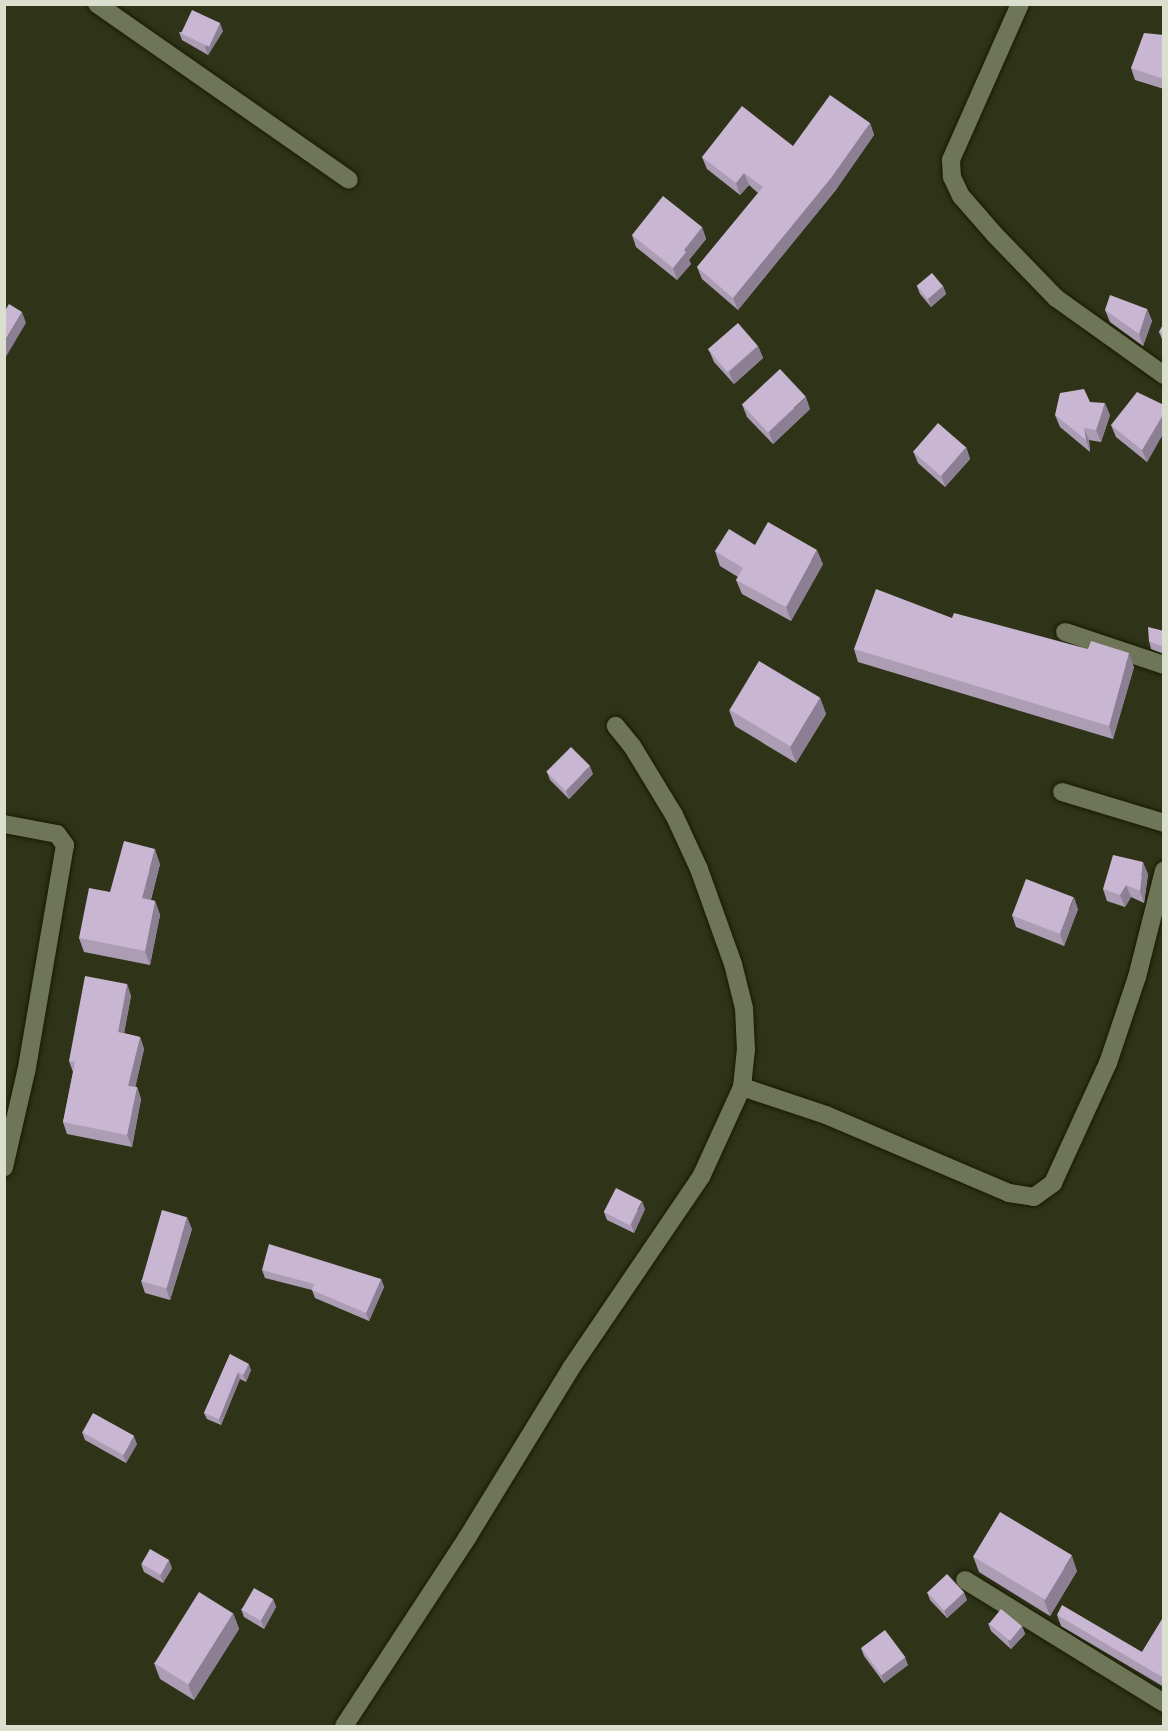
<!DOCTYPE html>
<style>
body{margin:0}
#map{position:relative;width:1168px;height:1731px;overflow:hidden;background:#2f3419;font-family:"Noto Sans",sans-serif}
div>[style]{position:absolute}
.roads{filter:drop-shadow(0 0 2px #171b02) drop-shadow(0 0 2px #171b02)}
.minor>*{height:18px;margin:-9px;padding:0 9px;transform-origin:9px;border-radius:9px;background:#6f7557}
.wall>*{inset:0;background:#ac9db5}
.shaded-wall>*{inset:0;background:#8c7f94}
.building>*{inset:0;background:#c8b6d3;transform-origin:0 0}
span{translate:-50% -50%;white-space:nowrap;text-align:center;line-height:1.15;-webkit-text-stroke:6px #2f3419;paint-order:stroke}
.frame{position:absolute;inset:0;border:6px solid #dbdfce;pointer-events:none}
</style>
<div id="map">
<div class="roads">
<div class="minor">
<i style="left:97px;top:4px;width:307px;rotate:34.9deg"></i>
<i style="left:1020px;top:4px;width:171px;rotate:113.9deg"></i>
<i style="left:951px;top:160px;width:17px;rotate:87deg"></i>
<i style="left:952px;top:177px;width:21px;rotate:65deg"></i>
<i style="left:961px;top:196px;width:52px;rotate:48.9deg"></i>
<i style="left:995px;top:235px;width:88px;rotate:45.9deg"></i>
<i style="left:1056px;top:298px;width:133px;rotate:35.5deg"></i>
<i style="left:1065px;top:632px;width:104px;rotate:18.4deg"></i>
<i style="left:1062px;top:792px;width:107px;rotate:16.9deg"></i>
<i style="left:4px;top:824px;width:54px;rotate:10.7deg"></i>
<i style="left:57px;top:834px;width:14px;rotate:54deg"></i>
<i style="left:65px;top:845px;width:230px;rotate:99.7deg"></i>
<i style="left:26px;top:1072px;width:98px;rotate:103deg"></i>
<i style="left:742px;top:1087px;width:89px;rotate:18.4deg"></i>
<i style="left:826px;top:1115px;width:199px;rotate:23.1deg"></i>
<i style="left:1009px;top:1193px;width:25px;rotate:9deg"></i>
<i style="left:1034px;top:1197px;width:24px;rotate:-36deg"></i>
<i style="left:1053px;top:1183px;width:132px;rotate:-65.4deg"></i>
<i style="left:1108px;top:1063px;width:91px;rotate:-71.4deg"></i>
<i style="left:1137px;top:977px;width:110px;rotate:-75.8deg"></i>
<i style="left:965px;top:1580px;width:234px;rotate:31.7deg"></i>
<i style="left:344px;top:1726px;width:225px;rotate:-56.8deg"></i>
<i style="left:467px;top:1538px;width:199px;rotate:-58.5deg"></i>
<i style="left:571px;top:1368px;width:231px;rotate:-55.8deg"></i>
<i style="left:701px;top:1177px;width:99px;rotate:-65.5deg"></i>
<i style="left:742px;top:1087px;width:37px;rotate:-84deg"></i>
<i style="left:746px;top:1050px;width:42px;rotate:-92.7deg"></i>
<i style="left:744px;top:1008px;width:45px;rotate:-104deg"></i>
<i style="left:733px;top:964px;width:101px;rotate:-109.7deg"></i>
<i style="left:699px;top:869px;width:60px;rotate:-114.8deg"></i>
<i style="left:674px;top:815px;width:81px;rotate:-121.3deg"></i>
<i style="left:632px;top:746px;width:26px;rotate:-129deg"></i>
</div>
</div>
<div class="wall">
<i style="clip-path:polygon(223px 31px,208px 55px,182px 40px,179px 32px)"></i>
<i style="clip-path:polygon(1164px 35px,1164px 89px,1135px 80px,1131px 68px)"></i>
<i style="clip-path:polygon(870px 123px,874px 135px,835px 191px,738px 310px,702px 279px,697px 267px,758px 193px,749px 185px,740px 195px,707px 169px,702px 157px,793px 146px)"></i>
<i style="clip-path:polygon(702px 227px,706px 239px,689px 260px,691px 264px,677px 280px,636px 247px,632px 235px)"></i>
<i style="clip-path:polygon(917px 286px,943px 286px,946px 294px,931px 307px,920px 294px)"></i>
<i style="clip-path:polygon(1147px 309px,1152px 321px,1143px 346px,1110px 322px,1105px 310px)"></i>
<i style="clip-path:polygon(1164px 323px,1164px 344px,1159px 332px)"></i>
<i style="clip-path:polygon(758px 346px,763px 358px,734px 384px,714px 362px,709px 350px)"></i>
<i style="clip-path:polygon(1090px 402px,1110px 415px,1101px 442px,1089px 440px,1090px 452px,1060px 427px,1055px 415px)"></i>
<i style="clip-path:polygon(742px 404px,810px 409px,773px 444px,747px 417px)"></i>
<i style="clip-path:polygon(1164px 405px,1164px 432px,1147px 462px,1116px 437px,1111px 425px)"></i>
<i style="clip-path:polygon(966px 447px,970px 459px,945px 487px,918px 463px,913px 451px)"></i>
<i style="clip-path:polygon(755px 545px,823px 564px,791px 621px,742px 594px,736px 580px,738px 577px,720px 566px,715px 551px)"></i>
<i style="clip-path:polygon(952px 618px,1134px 667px,1113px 739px,858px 662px,854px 649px)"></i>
<i style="clip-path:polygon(1164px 631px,1164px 654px,1151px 649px,1149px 641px)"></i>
<i style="clip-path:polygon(820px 698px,826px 714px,796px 763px,735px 726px,729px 710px)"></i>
<i style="clip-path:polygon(547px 772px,593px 774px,569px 799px,550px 780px)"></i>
<i style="clip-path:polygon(160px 864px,151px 900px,155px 901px,160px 915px,150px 965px,84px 952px,79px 938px,110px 892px)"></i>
<i style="clip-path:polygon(1148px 874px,1144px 903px,1131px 897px,1125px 907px,1107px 901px,1103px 889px)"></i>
<i style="clip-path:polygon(1078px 909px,1064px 946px,1016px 927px,1012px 915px)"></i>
<i style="clip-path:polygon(127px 984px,131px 996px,124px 1033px,140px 1037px,144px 1049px,135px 1087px,137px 1087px,141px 1099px,132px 1147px,67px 1134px,63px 1122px,73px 1072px,69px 1061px)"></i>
<i style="clip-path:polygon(645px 1209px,634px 1233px,607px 1220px,604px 1212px)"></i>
<i style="clip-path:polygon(192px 1229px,170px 1300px,145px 1293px,141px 1281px)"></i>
<i style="clip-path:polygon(262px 1270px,381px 1279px,384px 1287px,369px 1321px,315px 1298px,312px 1290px,265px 1278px)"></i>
<i style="clip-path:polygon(230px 1354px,251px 1370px,246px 1382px,240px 1379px,221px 1425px,207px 1419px,204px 1413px)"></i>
<i style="clip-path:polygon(82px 1432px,137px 1444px,126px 1463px,85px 1440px)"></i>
<i style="clip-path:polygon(973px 1556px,1077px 1571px,1050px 1616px,979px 1572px)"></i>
<i style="clip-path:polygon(141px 1564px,172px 1568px,163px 1583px,144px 1572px)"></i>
<i style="clip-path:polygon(927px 1592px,967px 1600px,947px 1618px,930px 1600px)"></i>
<i style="clip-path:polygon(273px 1599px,276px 1607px,264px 1629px,244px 1617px,241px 1609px)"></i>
<i style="clip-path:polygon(233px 1613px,239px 1629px,194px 1700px,160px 1679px,154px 1663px)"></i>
<i style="clip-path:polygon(1057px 1615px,1142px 1652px,1164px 1616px,1164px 1687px,1061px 1626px)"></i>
<i style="clip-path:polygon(988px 1623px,1022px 1626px,1025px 1634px,1011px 1649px,991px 1631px)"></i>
<i style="clip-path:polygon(861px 1648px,908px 1665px,884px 1683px,864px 1656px)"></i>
</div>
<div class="shaded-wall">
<i style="clip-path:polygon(220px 23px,223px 31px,208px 55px,205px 47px)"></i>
<i style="clip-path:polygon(870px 123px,874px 135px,835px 191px,738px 310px,733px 298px)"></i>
<i style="clip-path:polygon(744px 173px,749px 185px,740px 195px,736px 183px)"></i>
<i style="clip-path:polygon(702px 227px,706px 239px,689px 260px,691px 264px,677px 280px,673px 268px,684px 250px)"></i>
<i style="clip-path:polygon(943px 286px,946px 294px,931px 307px,928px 299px)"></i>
<i style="clip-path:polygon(1147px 309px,1152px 321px,1143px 346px,1139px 334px)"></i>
<i style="clip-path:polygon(22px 312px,26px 323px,4px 360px,4px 342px)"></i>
<i style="clip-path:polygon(758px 346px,763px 358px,734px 384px,729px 372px)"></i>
<i style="clip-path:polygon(806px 397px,810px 409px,773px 444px,769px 432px)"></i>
<i style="clip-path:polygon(1105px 403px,1110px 415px,1101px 442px,1096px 430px)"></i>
<i style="clip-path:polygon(1164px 413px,1164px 432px,1147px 462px,1142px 450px)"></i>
<i style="clip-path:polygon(1084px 428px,1089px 440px,1090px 452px,1086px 440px)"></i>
<i style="clip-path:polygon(966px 447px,970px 459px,945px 487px,941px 475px)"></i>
<i style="clip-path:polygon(817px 550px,823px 564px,791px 621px,786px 607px)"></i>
<i style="clip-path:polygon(1129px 653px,1134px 667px,1113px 739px,1109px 726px)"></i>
<i style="clip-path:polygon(820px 698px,826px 714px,796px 763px,790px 747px)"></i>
<i style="clip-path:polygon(590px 766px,593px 774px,569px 799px,566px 791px)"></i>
<i style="clip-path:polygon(155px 849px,160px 864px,147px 913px,142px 898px)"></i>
<i style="clip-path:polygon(1143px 862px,1148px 874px,1144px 903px,1140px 891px)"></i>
<i style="clip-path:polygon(1126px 885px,1131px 897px,1125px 907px,1120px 895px)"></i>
<i style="clip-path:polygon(1074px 897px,1078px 909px,1064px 946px,1060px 934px)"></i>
<i style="clip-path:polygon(155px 901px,160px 915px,150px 965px,145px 951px)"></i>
<i style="clip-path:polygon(127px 984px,131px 996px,122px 1044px,118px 1032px)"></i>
<i style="clip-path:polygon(140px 1037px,144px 1049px,133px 1098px,128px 1086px)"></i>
<i style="clip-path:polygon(137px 1087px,141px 1099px,132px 1147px,127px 1135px)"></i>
<i style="clip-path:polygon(642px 1201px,645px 1209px,634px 1233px,631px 1225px)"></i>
<i style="clip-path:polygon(187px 1217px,192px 1229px,170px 1300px,166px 1288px)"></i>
<i style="clip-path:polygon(381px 1279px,384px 1287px,369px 1321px,366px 1313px)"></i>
<i style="clip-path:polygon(249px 1364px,251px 1370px,246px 1382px,243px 1375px)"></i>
<i style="clip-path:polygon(238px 1372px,240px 1379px,221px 1425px,219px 1419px)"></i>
<i style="clip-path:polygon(134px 1436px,137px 1444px,126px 1463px,123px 1455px)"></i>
<i style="clip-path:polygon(1072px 1556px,1077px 1571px,1050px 1616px,1044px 1600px)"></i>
<i style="clip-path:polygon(169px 1560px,172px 1568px,163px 1583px,160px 1575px)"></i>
<i style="clip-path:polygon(964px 1592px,967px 1600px,947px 1618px,944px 1610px)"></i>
<i style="clip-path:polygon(273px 1599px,276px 1607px,264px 1629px,261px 1620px)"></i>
<i style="clip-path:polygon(233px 1613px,239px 1629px,194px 1700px,188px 1684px)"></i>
<i style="clip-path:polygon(1022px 1626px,1025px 1634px,1011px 1649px,1008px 1641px)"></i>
<i style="clip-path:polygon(905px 1657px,908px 1665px,884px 1683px,881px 1675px)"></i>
</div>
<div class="building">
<i style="left:192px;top:10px;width:31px;height:26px;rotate:25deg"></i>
<i style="clip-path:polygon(1144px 33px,1164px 35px,1164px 79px,1131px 68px)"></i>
<i style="clip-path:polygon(830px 95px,870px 123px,831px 178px,733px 298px,697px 267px,763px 187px,744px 173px,736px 183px,702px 157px,742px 106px,793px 146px)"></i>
<i style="clip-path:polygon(663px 196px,702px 227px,684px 250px,686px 252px,673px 268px,632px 235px)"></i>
<i style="left:932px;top:273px;width:17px;height:20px;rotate:50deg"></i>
<i style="clip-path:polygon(1110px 295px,1147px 309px,1139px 334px,1105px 310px)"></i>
<i style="clip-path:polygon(9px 304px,22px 312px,4px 342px,4px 312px)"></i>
<i style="left:738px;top:323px;width:30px;height:40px;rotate:49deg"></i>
<i style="clip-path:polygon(1164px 323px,1164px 335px,1159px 332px)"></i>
<i style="left:780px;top:369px;width:38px;height:52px;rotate:47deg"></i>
<i style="clip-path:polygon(1084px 389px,1090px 402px,1105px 403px,1096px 430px,1084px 428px,1086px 440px,1055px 415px,1060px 393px)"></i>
<i style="clip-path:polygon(1137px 392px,1164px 405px,1164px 413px,1142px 450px,1111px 425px)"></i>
<i style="left:938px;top:423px;width:37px;height:38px;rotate:41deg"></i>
<i style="clip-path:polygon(768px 522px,817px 550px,786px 607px,736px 580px,743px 568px,715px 551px,729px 529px,755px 545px)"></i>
<i style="clip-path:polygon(876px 589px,952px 618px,954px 613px,1088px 649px,1091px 641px,1129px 653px,1109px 726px,854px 649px)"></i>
<i style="clip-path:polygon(1148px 627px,1164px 631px,1164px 647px,1149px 641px)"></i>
<i style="left:759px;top:661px;width:71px;height:57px;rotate:31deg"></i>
<i style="left:571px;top:747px;width:27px;height:35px;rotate:45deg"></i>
<i style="clip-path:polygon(124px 841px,155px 849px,142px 898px,155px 901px,145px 951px,79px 938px,89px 888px,110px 892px)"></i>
<i style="clip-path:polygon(1113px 855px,1143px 862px,1140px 891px,1126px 885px,1120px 895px,1103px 889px)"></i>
<i style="left:1026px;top:879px;width:51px;height:39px;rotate:21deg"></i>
<i style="clip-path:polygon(85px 976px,127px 984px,118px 1032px,140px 1037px,128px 1086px,137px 1087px,127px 1135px,63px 1122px,75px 1062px,69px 1061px)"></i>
<i style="left:616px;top:1188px;width:29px;height:27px;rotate:27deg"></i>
<i style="left:162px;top:1210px;width:26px;height:74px;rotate:16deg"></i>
<i style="clip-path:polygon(269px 1244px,381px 1279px,366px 1313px,312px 1290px,314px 1284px,262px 1270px)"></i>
<i style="clip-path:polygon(230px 1354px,249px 1364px,243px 1375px,238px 1372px,219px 1419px,204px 1413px)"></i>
<i style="left:93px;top:1413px;width:47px;height:22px;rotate:29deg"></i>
<i style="left:1000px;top:1512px;width:84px;height:52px;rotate:31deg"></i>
<i style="left:150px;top:1549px;width:22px;height:17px;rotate:30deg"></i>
<i style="left:947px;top:1574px;width:25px;height:27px;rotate:47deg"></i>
<i style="left:254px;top:1588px;width:22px;height:25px;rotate:30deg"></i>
<i style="left:199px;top:1592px;width:40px;height:84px;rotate:32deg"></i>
<i style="clip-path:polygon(1062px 1605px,1142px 1652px,1164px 1616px,1164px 1678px,1057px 1615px)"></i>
<i style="left:1001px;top:1609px;width:27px;height:19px;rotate:39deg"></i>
<i style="left:885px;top:1630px;width:34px;height:30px;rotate:53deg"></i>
</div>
<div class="frame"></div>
</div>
